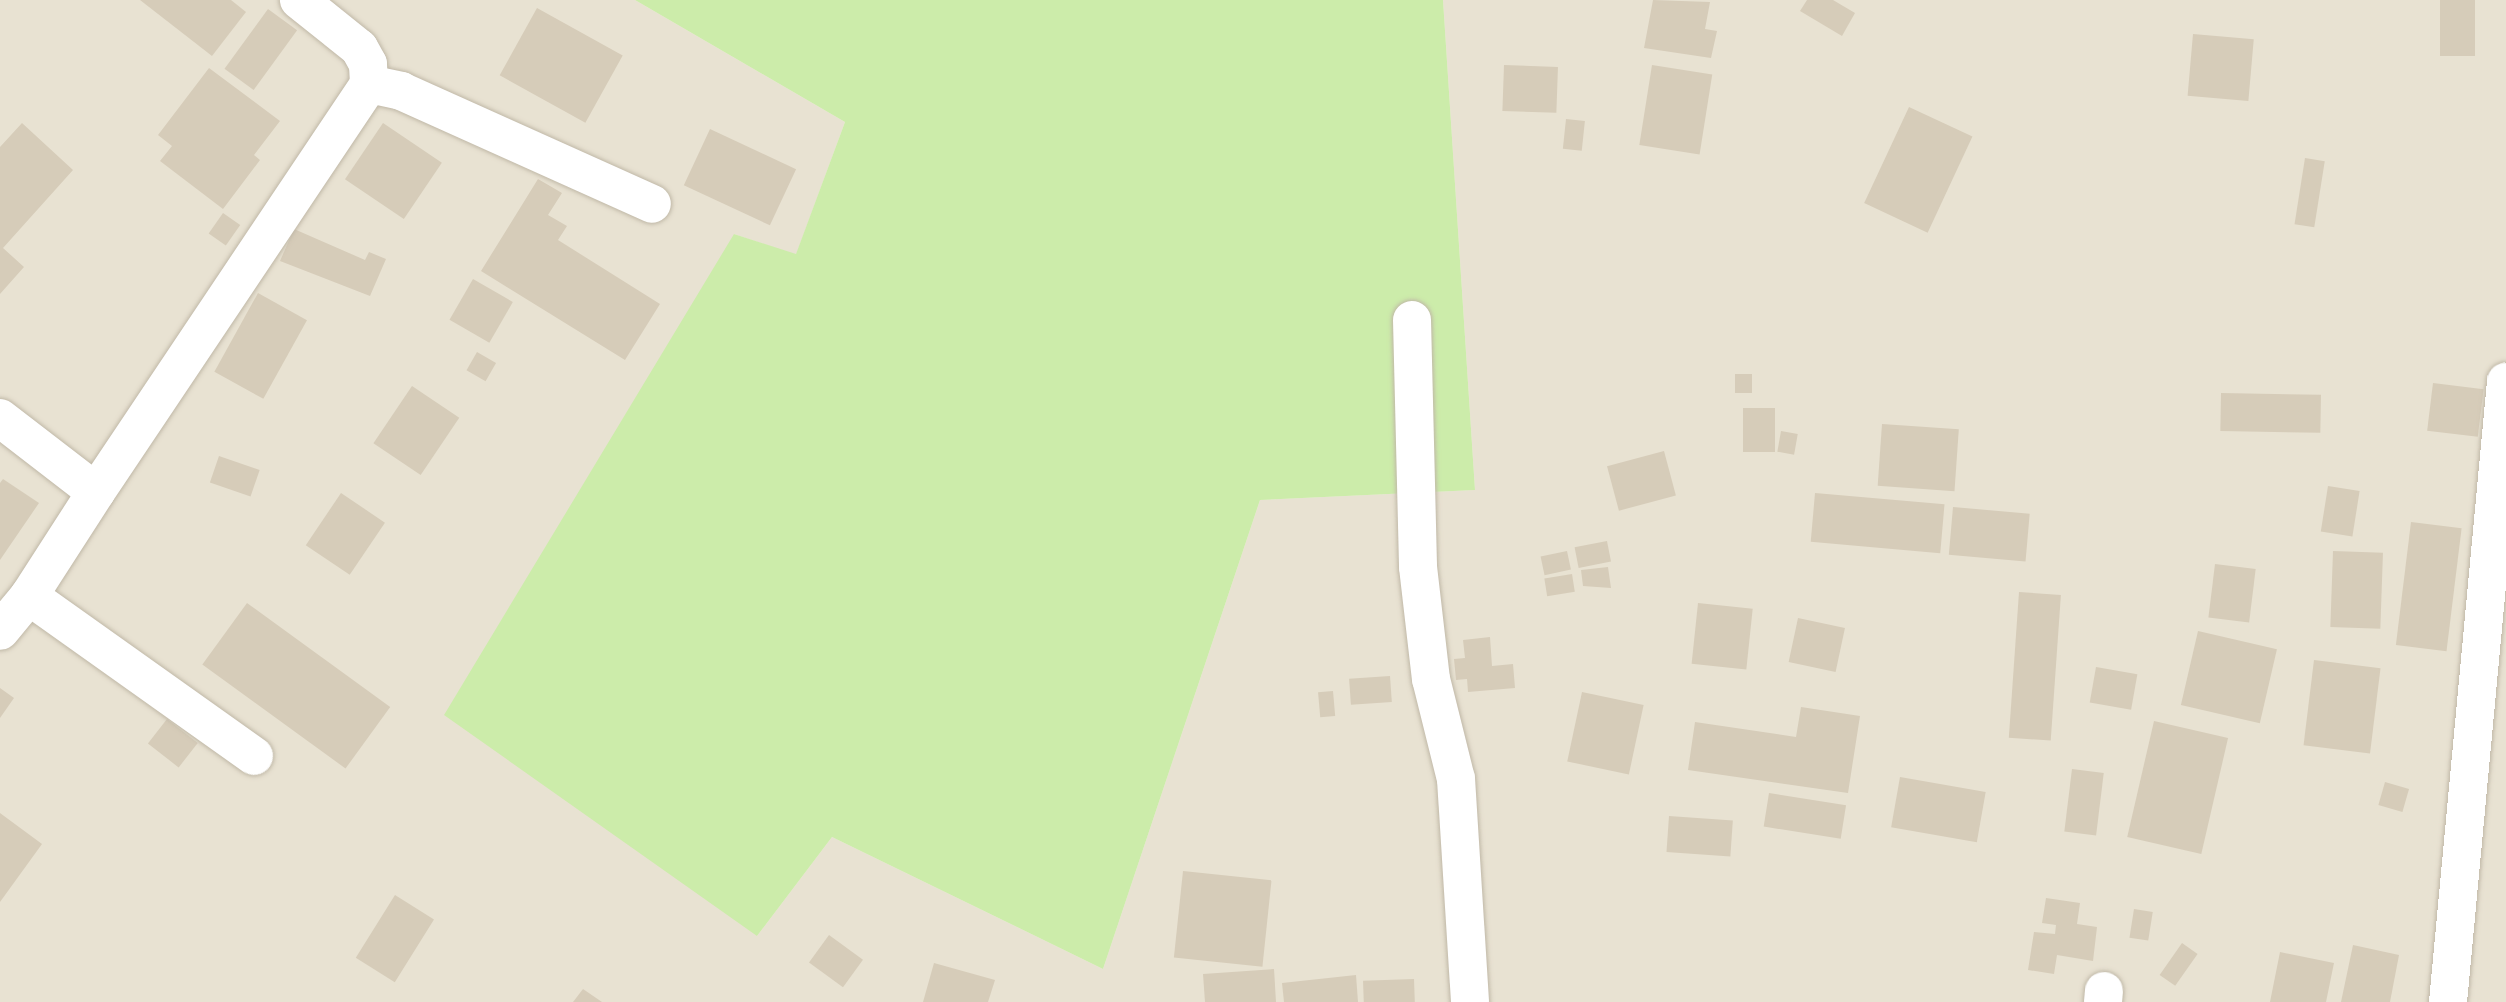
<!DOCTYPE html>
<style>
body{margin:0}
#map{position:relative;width:2506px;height:1002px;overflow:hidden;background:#f4f0e5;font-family:Ubuntu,sans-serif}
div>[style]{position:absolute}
.residential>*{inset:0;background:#e8e2d2}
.green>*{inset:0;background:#ccecaa}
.building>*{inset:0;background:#d6ccb9;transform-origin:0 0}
.roads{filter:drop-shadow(0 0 2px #c0b8a7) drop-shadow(0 0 2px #c0b8a7)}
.minor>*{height:38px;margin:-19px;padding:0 19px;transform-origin:19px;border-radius:19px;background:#fff}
span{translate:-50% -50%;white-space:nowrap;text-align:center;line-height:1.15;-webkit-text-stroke:5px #fff;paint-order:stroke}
</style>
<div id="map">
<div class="residential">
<i style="clip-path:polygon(0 0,635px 0,845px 122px,796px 255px,734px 234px,757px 936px,832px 837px,1103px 969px,1260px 500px,1475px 490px,1443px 0,2506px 0,2506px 1002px,0 1002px)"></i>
</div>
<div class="green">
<i style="clip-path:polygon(635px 0,1443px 0,1475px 490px,1260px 500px,1103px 969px,832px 837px,757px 936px,444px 715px,734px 234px,796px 254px,845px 122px)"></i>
</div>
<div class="building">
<i style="clip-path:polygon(140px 0,231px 0,246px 12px,212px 56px)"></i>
<i style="clip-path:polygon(1653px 0,1710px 2px,1705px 29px,1717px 31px,1711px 58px,1644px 48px)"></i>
<i style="clip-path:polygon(1807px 0,1833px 0,1855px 13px,1842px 36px,1800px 11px)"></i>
<i style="left:2440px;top:0;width:35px;height:56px"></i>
<i style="left:537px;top:8px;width:98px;height:77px;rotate:29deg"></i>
<i style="left:268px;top:9px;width:36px;height:74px;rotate:36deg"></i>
<i style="left:2193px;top:34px;width:61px;height:62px;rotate:5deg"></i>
<i style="left:1504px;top:65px;width:54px;height:46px;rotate:2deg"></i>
<i style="left:1652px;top:65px;width:61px;height:81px;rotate:9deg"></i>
<i style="clip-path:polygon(209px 68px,280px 121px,254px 155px,260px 160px,223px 209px,160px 161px,172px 146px,158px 135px)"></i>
<i style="left:1909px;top:107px;width:70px;height:106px;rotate:25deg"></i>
<i style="left:1566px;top:119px;width:19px;height:30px;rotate:6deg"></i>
<i style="clip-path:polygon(22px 123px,73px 170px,3px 248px,24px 267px,0 294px,0 147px)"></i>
<i style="left:383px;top:123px;width:71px;height:68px;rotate:34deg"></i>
<i style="left:710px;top:129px;width:95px;height:62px;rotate:25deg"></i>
<i style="left:2305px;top:158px;width:20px;height:67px;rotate:9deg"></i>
<i style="clip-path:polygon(538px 179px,562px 193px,548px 215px,567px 226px,558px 240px,660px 304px,625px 360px,481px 271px)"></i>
<i style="left:223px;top:213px;width:21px;height:25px;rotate:35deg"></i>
<i style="clip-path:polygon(294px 229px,365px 260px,369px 252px,386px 259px,370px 296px,280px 261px)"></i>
<i style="left:473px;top:279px;width:46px;height:47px;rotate:30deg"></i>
<i style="left:258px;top:293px;width:56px;height:90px;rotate:29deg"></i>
<i style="left:477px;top:352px;width:22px;height:21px;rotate:30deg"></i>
<i style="left:1735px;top:374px;width:17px;height:19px"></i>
<i style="left:2433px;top:383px;width:51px;height:48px;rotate:7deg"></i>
<i style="left:412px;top:386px;width:57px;height:69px;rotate:34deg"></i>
<i style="left:2221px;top:393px;width:100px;height:38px;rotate:1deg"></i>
<i style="left:1743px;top:408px;width:32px;height:44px"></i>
<i style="left:1882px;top:424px;width:77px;height:62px;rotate:4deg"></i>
<i style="left:1781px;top:431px;width:17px;height:21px;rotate:10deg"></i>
<i style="left:1664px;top:451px;width:46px;height:59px;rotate:75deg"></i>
<i style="left:219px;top:456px;width:43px;height:28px;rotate:19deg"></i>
<i style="clip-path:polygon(3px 479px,39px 503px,0 560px,0 483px)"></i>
<i style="left:2328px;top:486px;width:32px;height:46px;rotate:9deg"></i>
<i style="left:341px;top:493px;width:53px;height:63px;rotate:34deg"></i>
<i style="left:1815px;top:493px;width:130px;height:49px;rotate:5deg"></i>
<i style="left:1953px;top:507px;width:77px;height:48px;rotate:5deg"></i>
<i style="left:2411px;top:522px;width:51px;height:124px;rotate:7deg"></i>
<i style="left:1607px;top:541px;width:21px;height:33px;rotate:79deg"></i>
<i style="left:1567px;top:551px;width:19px;height:27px;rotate:78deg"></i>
<i style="left:2333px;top:551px;width:50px;height:76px;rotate:2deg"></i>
<i style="left:2215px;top:564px;width:41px;height:54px;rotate:7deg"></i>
<i style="clip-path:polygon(1608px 567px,1611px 588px,1583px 586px,1581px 570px)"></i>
<i style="left:1572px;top:574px;width:18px;height:28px;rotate:81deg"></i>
<i style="left:2019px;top:592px;width:42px;height:146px;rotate:4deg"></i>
<i style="left:247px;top:603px;width:177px;height:76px;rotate:36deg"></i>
<i style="left:1698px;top:603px;width:55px;height:61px;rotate:6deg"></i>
<i style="left:1798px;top:618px;width:48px;height:45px;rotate:12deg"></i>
<i style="left:2198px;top:631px;width:81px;height:76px;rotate:13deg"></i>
<i style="clip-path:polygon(1490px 637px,1492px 666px,1513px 664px,1515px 688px,1468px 692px,1467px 679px,1456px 680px,1454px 659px,1465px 658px,1463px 640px)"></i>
<i style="left:2314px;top:660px;width:67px;height:86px;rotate:7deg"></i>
<i style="left:2096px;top:667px;width:42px;height:36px;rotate:10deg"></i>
<i style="left:1390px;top:676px;width:26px;height:41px;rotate:86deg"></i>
<i style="clip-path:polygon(0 688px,14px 698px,0 718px)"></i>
<i style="left:1333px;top:691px;width:25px;height:15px;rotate:85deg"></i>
<i style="left:1582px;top:692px;width:63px;height:71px;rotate:12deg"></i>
<i style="clip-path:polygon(1801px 707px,1860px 716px,1848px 793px,1688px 770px,1695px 722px,1796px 737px)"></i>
<i style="left:167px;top:719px;width:39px;height:31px;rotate:38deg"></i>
<i style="left:2154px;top:721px;width:76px;height:119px;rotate:13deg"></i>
<i style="left:2072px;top:769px;width:32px;height:63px;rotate:7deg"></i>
<i style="left:1900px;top:777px;width:87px;height:51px;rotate:10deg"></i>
<i style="left:2385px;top:782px;width:25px;height:24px;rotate:16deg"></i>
<i style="left:1769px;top:793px;width:78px;height:34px;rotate:9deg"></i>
<i style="clip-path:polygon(0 813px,42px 844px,0 902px)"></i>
<i style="left:1669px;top:816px;width:64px;height:36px;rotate:4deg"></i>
<i style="left:1183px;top:871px;width:89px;height:87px;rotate:6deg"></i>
<i style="left:395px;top:895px;width:46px;height:74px;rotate:32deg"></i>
<i style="clip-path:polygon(2046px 898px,2080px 903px,2077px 924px,2097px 927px,2093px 961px,2057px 955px,2054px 974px,2028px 970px,2034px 932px,2055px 934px,2056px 925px,2042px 923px)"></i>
<i style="left:2134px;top:909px;width:19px;height:29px;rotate:9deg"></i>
<i style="left:829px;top:935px;width:42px;height:34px;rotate:36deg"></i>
<i style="left:2182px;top:943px;width:19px;height:39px;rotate:35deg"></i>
<i style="clip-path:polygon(2353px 945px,2399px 955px,2390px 1002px,2341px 1002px)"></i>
<i style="clip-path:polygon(2280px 952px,2334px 963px,2326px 1002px,2270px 1002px)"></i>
<i style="clip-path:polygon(934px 963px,995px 980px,988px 1002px,923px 1002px)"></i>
<i style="clip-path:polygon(1274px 969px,1276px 1002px,1205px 1002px,1203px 974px)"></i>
<i style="clip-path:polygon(1356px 975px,1358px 1002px,1284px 1002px,1282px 983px)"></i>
<i style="left:1414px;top:979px;width:23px;height:51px;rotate:88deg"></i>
<i style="clip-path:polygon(583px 989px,602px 1002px,573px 1002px)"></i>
</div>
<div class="roads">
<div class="minor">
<i style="left:369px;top:84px;width:33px;rotate:12deg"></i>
<i style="left:401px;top:91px;width:275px;rotate:24.2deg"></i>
<i style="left:1412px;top:320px;width:247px;rotate:88.6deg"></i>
<i style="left:1418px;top:567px;width:113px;rotate:83.4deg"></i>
<i style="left:1431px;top:679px;width:103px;rotate:76deg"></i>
<i style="left:1456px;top:779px;width:223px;rotate:86.4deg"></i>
<i style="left:0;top:418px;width:121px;rotate:37.6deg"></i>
<i style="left:96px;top:492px;width:124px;rotate:122.8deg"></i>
<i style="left:29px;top:596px;width:45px;rotate:129.6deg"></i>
<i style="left:96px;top:492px;width:491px;rotate:-56.2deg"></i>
<i style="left:369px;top:84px;width:20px;rotate:-93deg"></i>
<i style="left:368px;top:64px;width:18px;rotate:-119deg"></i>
<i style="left:359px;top:48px;width:77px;rotate:-141.3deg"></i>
<i style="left:29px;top:596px;width:276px;rotate:35.4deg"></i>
<i style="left:2103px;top:1002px;width:11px;rotate:-85deg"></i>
<i style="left:2448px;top:1002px;width:623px;rotate:-84.66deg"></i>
</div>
</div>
</div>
